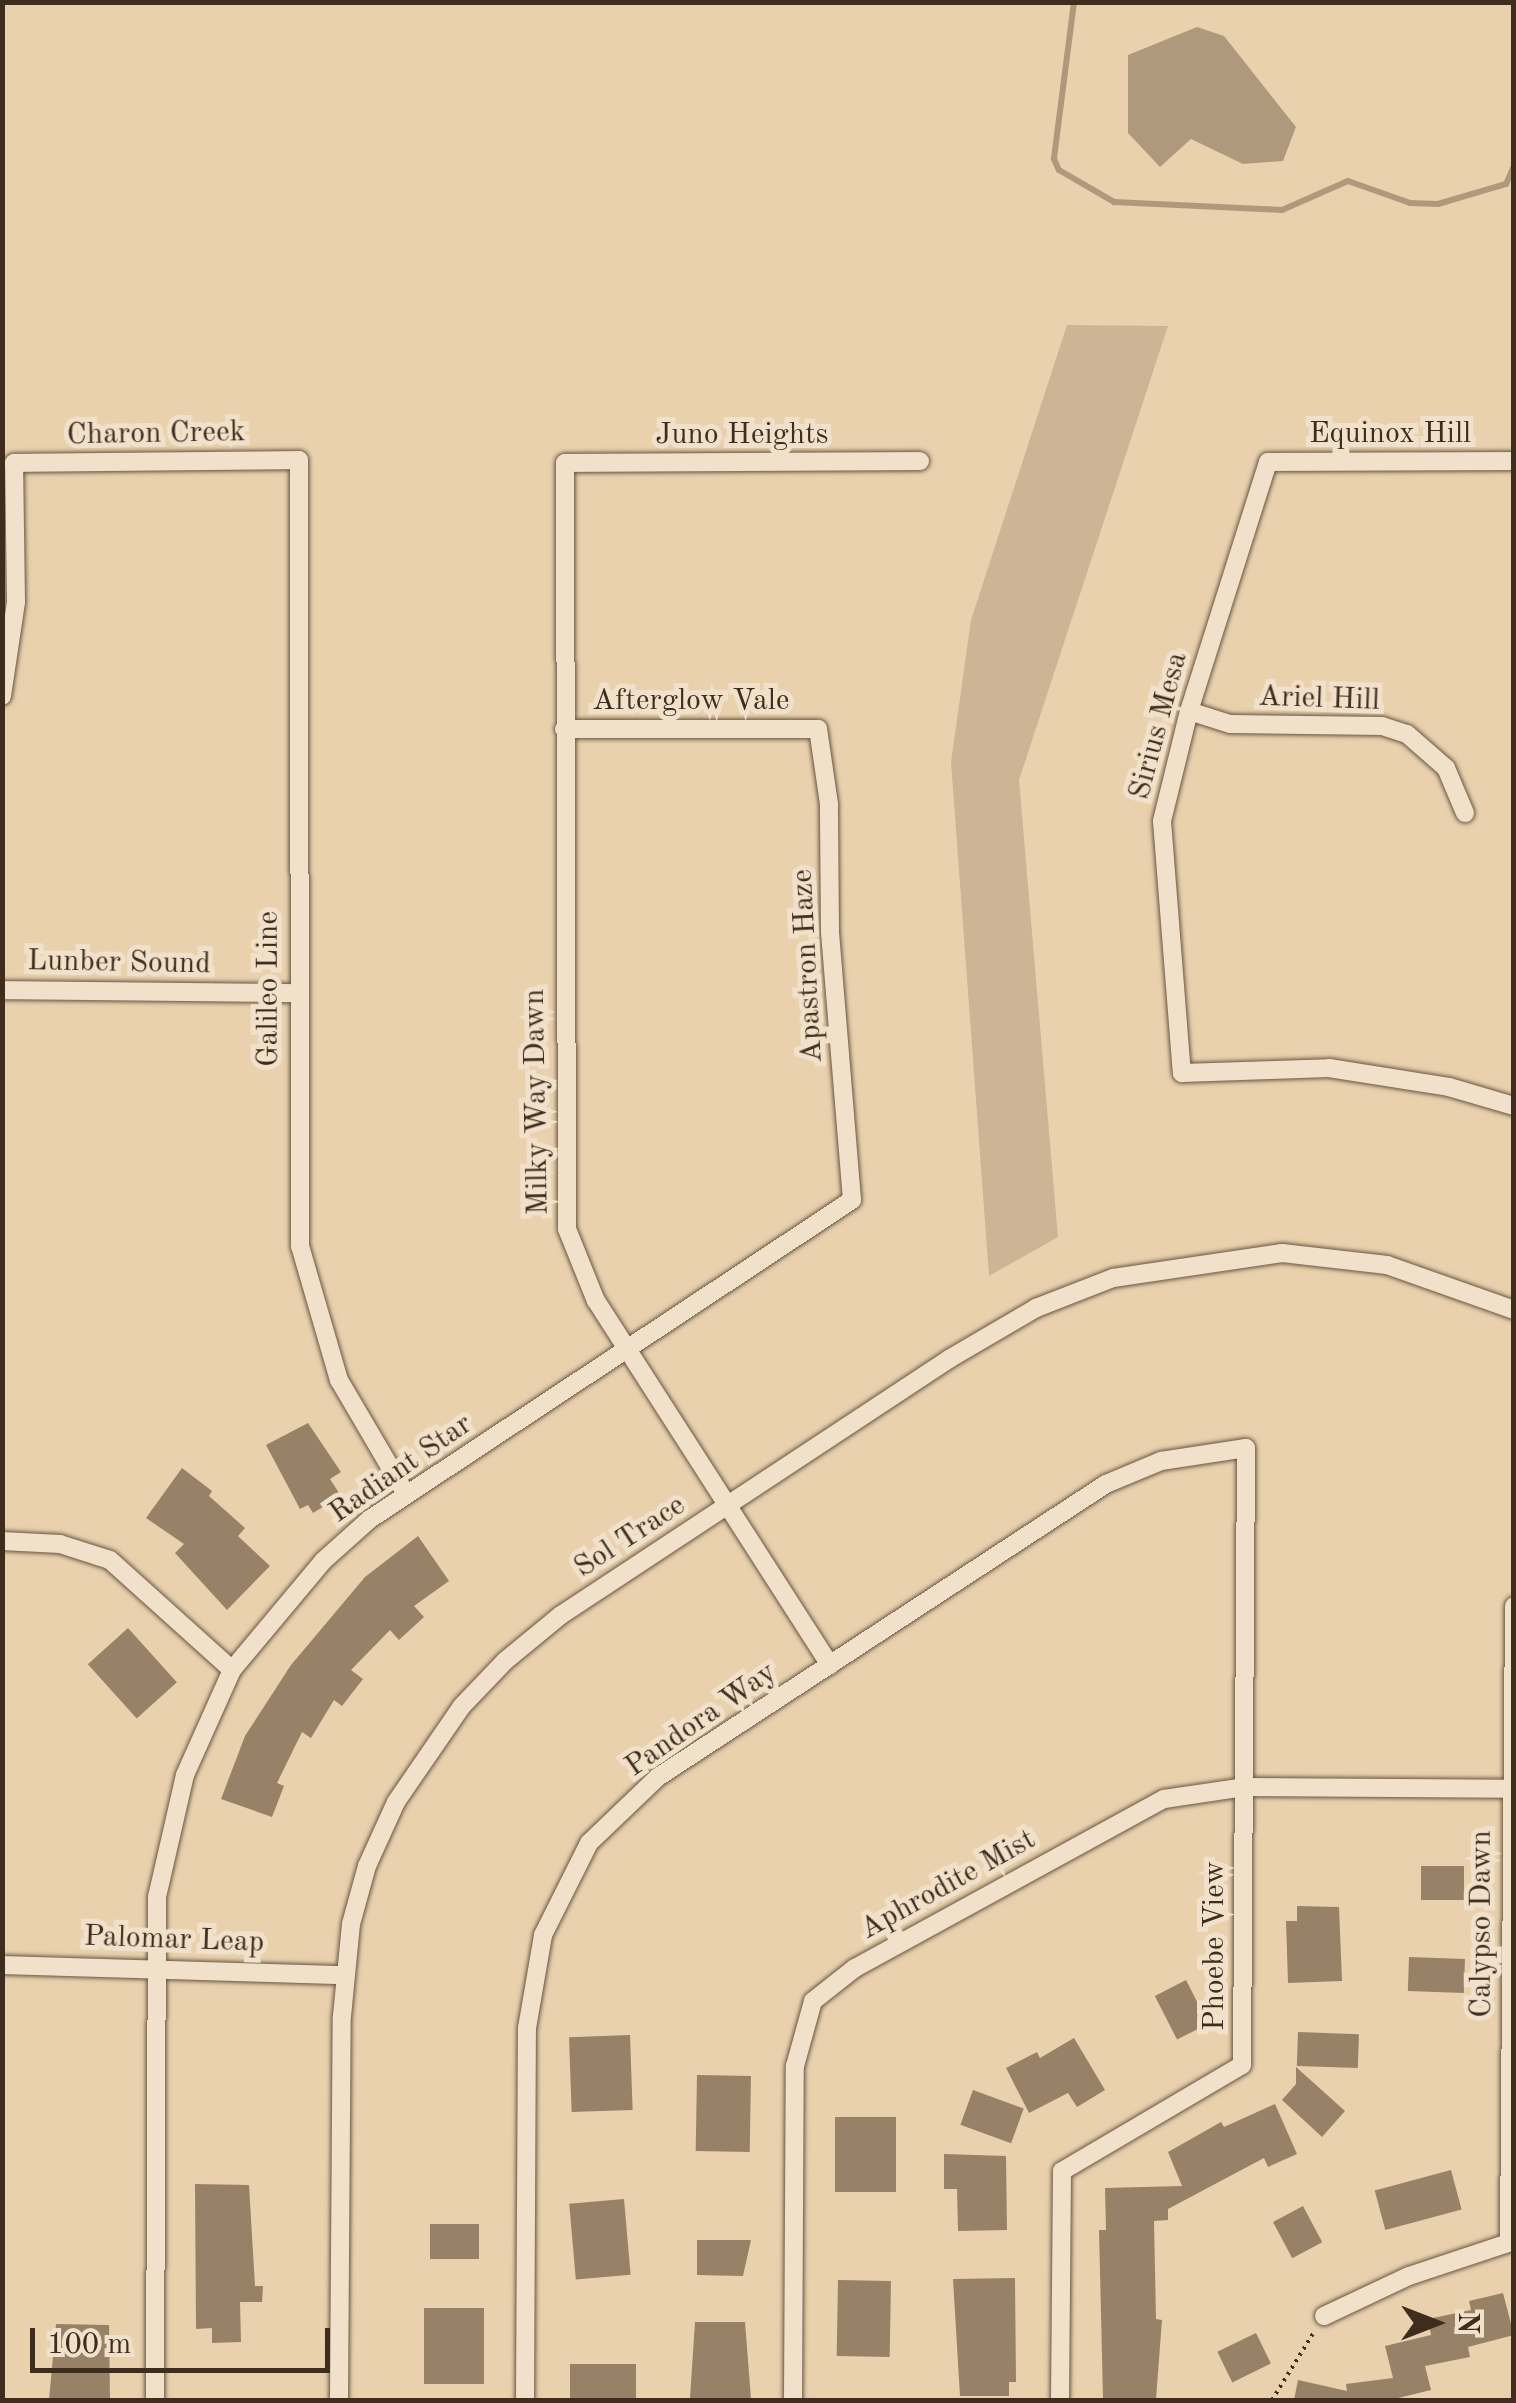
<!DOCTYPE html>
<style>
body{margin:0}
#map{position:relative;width:1516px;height:2403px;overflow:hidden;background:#e9d1ae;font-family:"Old Standard TT",serif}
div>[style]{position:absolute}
.green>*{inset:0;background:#ccb595}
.water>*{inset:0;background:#af997d}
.stream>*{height:6px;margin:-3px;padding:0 3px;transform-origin:3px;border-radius:3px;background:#af997d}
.building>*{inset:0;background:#978268;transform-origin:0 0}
.path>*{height:4px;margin-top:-2px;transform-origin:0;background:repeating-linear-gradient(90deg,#3e2d1d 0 2.5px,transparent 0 7.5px)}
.roads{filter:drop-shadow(0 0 2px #695641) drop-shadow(0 0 2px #695641)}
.street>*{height:18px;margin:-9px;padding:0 9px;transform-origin:9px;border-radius:9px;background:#f1e1ca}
span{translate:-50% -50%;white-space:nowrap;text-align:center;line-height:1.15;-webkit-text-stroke:10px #f1e1ca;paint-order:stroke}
.street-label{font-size:30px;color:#3e2d1d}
.frame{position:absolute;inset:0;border:5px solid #3e2d1d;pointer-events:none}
.north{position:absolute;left:1386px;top:2273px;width:100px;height:100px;-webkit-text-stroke:8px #f1e1ca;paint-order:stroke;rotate:90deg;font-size:28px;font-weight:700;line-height:40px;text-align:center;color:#3e2d1d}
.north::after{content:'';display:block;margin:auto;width:35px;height:45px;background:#3e2d1d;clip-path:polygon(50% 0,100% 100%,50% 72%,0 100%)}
.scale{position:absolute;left:30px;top:2328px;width:300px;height:45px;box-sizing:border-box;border:5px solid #3e2d1d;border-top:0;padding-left:12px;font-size:30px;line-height:35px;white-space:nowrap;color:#3e2d1d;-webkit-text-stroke:8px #f1e1ca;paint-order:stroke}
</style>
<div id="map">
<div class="green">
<i style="clip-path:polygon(1067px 325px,1168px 326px,1019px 780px,1058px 1237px,989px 1276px,951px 762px,971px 620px)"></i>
</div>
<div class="water">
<i style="clip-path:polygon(1197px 27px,1224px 36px,1296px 127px,1283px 161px,1243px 164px,1191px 139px,1160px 167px,1128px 133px,1128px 55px)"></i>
</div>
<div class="stream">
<i style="left:1074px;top:2px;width:158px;rotate:97.3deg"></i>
<i style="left:1054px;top:159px;width:12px;rotate:66deg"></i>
<i style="left:1059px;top:170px;width:64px;rotate:30.2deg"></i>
<i style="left:1114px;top:202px;width:168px;rotate:2.7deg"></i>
<i style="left:1282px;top:210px;width:72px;rotate:-23.7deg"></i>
<i style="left:1348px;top:181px;width:66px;rotate:19.5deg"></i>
<i style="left:1410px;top:203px;width:28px;rotate:2deg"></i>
<i style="left:1438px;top:204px;width:71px;rotate:-16.4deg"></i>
<i style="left:1506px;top:184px;width:20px;rotate:-66deg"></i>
</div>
<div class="building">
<i style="clip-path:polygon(308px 1423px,341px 1472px,330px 1479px,341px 1496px,313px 1513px,308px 1505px,300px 1509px,266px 1445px)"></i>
<i style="clip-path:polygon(182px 1468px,212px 1491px,209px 1496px,245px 1528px,238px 1536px,270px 1566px,227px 1610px,175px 1553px,184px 1544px,146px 1518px)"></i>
<i style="clip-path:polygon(418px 1536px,449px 1581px,414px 1606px,424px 1617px,399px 1640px,390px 1630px,351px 1670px,363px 1679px,342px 1706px,334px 1700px,311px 1738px,302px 1732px,277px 1783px,284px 1786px,272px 1817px,221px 1799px,245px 1736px,291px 1665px,365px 1577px)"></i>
<i style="left:128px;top:1628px;width:73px;height:54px;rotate:48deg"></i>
<i style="left:1421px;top:1866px;width:43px;height:34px"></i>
<i style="clip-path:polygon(1297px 1906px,1339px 1907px,1342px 1981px,1288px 1983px,1286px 1921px,1297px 1921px)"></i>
<i style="left:1409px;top:1957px;width:56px;height:34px;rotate:2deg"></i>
<i style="left:1186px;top:1980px;width:49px;height:35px;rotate:63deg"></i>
<i style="left:1298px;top:2032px;width:61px;height:34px;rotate:2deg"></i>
<i style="left:630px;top:2035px;width:75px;height:61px;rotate:88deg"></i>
<i style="clip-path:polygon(1074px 2038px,1105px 2090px,1077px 2107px,1068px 2093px,1029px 2113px,1006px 2068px,1037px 2052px,1040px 2058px)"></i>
<i style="clip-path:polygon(1296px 2067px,1345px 2111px,1322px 2137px,1282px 2100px,1296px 2084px)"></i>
<i style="left:697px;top:2075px;width:54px;height:76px;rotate:1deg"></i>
<i style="left:973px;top:2090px;width:54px;height:37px;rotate:20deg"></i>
<i style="clip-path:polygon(1275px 2104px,1297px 2154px,1268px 2167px,1264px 2158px,1168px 2209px,1168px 2220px,1154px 2221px,1156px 2319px,1162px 2320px,1156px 2399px,1103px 2398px,1099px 2230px,1106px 2230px,1105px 2188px,1182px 2186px,1168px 2152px,1221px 2122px,1224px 2127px)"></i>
<i style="left:835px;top:2117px;width:61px;height:75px"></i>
<i style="clip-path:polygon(944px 2154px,1006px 2156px,1007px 2230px,958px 2231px,957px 2189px,944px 2189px)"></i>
<i style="left:1451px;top:2170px;width:41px;height:79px;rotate:75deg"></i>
<i style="clip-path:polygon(195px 2184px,249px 2185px,255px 2286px,263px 2286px,262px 2302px,240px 2302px,241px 2342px,212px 2343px,212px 2328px,196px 2329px)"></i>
<i style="left:624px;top:2199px;width:76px;height:55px;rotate:85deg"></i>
<i style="left:1303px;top:2206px;width:41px;height:34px;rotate:62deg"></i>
<i style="left:430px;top:2224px;width:49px;height:35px"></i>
<i style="clip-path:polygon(697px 2240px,751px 2240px,743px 2276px,697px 2275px)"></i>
<i style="clip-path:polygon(1015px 2278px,1016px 2382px,1009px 2382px,1009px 2396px,960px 2396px,953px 2279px)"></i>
<i style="left:891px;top:2281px;width:76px;height:53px;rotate:91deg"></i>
<i style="clip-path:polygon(1503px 2293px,1514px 2335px,1468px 2347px,1470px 2357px,1425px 2366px,1431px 2390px,1390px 2400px,1294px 2400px,1298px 2380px,1347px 2391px,1346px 2384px,1393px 2378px,1385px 2346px,1431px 2335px,1428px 2319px,1471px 2310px,1469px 2301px)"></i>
<i style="left:424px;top:2308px;width:60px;height:76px"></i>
<i style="clip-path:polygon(695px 2322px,745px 2322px,751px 2399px,690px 2398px)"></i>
<i style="clip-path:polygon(56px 2324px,109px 2325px,110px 2400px,49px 2400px)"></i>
<i style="left:1256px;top:2333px;width:34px;height:43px;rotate:64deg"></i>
<i style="left:570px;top:2364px;width:66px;height:35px"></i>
</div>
<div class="path">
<i style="left:1272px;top:2400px;width:80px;rotate:-58.3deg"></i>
</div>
<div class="roads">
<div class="street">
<i style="left:1514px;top:461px;width:246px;rotate:179.8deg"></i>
<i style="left:1268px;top:462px;width:261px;rotate:107.6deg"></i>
<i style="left:1189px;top:711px;width:113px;rotate:103.8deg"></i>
<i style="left:1162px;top:821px;width:253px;rotate:85.5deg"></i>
<i style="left:1182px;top:1073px;width:147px;rotate:-1.9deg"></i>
<i style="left:1329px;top:1068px;width:121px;rotate:9deg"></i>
<i style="left:1449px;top:1087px;width:68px;rotate:16.3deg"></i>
<i style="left:2px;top:696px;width:95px;rotate:-81.5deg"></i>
<i style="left:16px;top:602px;width:139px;rotate:-90.8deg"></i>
<i style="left:14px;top:463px;width:285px;rotate:-0.6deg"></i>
<i style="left:299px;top:460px;width:786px;rotate:89.93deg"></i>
<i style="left:300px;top:1246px;width:140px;rotate:73.8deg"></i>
<i style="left:339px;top:1380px;width:132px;rotate:59.6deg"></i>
<i style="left:1189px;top:711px;width:43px;rotate:17.6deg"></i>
<i style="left:1230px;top:724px;width:152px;rotate:0.8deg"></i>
<i style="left:1382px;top:726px;width:26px;rotate:18deg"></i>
<i style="left:1407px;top:734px;width:52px;rotate:41.1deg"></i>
<i style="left:1446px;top:768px;width:49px;rotate:67.1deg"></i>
<i style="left:2px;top:990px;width:294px;rotate:0.6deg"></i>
<i style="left:2px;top:1541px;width:58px;rotate:3deg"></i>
<i style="left:60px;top:1544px;width:52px;rotate:17.7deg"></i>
<i style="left:110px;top:1560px;width:164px;rotate:42deg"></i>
<i style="left:830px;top:1665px;width:433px;rotate:-122.7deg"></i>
<i style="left:596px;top:1301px;width:78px;rotate:-111.9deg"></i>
<i style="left:567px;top:1229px;width:766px;rotate:-90.15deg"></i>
<i style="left:565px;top:463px;width:355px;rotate:-0.3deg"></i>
<i style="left:2px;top:1965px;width:342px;rotate:1.7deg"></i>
<i style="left:1509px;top:2242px;width:636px;rotate:-89.55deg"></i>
<i style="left:1324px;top:2316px;width:94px;rotate:-25.2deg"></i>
<i style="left:1409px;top:2276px;width:111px;rotate:-18.4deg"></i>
<i style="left:155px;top:2400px;width:503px;rotate:-89.77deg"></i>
<i style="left:157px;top:1897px;width:125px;rotate:-77.1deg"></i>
<i style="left:185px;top:1775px;width:115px;rotate:-65.9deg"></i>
<i style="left:232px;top:1670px;width:142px;rotate:-50.1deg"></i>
<i style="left:323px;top:1561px;width:63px;rotate:-41.8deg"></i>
<i style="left:370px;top:1519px;width:578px;rotate:-33.5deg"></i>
<i style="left:852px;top:1200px;width:271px;rotate:-94.7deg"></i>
<i style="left:830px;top:930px;width:126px;rotate:-90.5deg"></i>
<i style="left:829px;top:804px;width:76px;rotate:-98.3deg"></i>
<i style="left:818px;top:729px;width:254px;rotate:180deg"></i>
<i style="left:339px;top:2400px;width:384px;rotate:-89.6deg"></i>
<i style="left:342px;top:2016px;width:92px;rotate:-84.4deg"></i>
<i style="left:351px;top:1924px;width:60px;rotate:-74.6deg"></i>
<i style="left:367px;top:1866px;width:70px;rotate:-65.6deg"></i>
<i style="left:396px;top:1802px;width:116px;rotate:-55.5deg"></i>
<i style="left:462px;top:1706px;width:62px;rotate:-46.3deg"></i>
<i style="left:505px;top:1661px;width:72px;rotate:-39.4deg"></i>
<i style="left:561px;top:1615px;width:465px;rotate:-33.4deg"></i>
<i style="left:949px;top:1359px;width:101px;rotate:-30.4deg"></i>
<i style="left:1036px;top:1308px;width:83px;rotate:-21.3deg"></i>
<i style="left:1113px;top:1278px;width:171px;rotate:-8.4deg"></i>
<i style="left:1282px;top:1253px;width:106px;rotate:6.5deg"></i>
<i style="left:1387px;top:1265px;width:135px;rotate:19.5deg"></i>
<i style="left:525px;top:2400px;width:372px;rotate:-89.7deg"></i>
<i style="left:527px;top:2028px;width:94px;rotate:-80.2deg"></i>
<i style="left:543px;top:1935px;width:103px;rotate:-63.4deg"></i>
<i style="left:589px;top:1843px;width:95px;rotate:-43.7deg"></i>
<i style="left:658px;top:1777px;width:535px;rotate:-33.19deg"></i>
<i style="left:1106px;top:1484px;width:60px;rotate:-22.7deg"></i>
<i style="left:1161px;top:1461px;width:86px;rotate:-8.7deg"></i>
<i style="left:1246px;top:1448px;width:617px;rotate:90.37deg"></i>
<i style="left:1242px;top:2065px;width:209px;rotate:149.5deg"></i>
<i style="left:1062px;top:2171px;width:229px;rotate:90.5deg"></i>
<i style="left:793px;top:2400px;width:334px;rotate:-89.7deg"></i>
<i style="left:795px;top:2066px;width:67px;rotate:-74.5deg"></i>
<i style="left:813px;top:2001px;width:53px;rotate:-38.2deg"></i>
<i style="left:855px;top:1968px;width:352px;rotate:-28.7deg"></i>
<i style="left:1164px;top:1799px;width:81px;rotate:-8.5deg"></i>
<i style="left:1244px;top:1787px;width:265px;rotate:0.4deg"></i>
</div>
</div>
<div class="street-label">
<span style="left:156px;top:434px;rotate:-1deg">Charon Creek</span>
<span style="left:1390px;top:434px">Equinox Hill</span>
<span style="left:742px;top:435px">Juno Heights</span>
<span style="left:1319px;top:699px;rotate:2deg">Ariel Hill</span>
<span style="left:691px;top:701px">Afterglow Vale</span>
<span style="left:1159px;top:726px;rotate:-75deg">Sirius Mesa</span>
<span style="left:119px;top:963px;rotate:1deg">Lunber Sound</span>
<span style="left:808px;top:966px;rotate:-93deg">Apastron Haze</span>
<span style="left:269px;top:989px;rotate:-90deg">Galileo Line</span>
<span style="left:537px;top:1102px;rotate:-91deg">Milky Way Dawn</span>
<span style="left:401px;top:1469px;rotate:-35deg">Radiant Star</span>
<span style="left:630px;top:1537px;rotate:-33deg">Sol Trace</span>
<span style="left:701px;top:1720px;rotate:-35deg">Pandora Way</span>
<span style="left:948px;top:1885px;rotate:-29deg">Aphrodite Mist</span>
<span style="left:1482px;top:1924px;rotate:-90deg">Calypso Dawn</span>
<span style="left:174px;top:1940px;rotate:2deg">Palomar Leap</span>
<span style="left:1215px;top:1946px;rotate:-90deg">Phoebe View</span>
</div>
<div class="frame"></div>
<div class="north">N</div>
<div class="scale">100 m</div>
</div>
